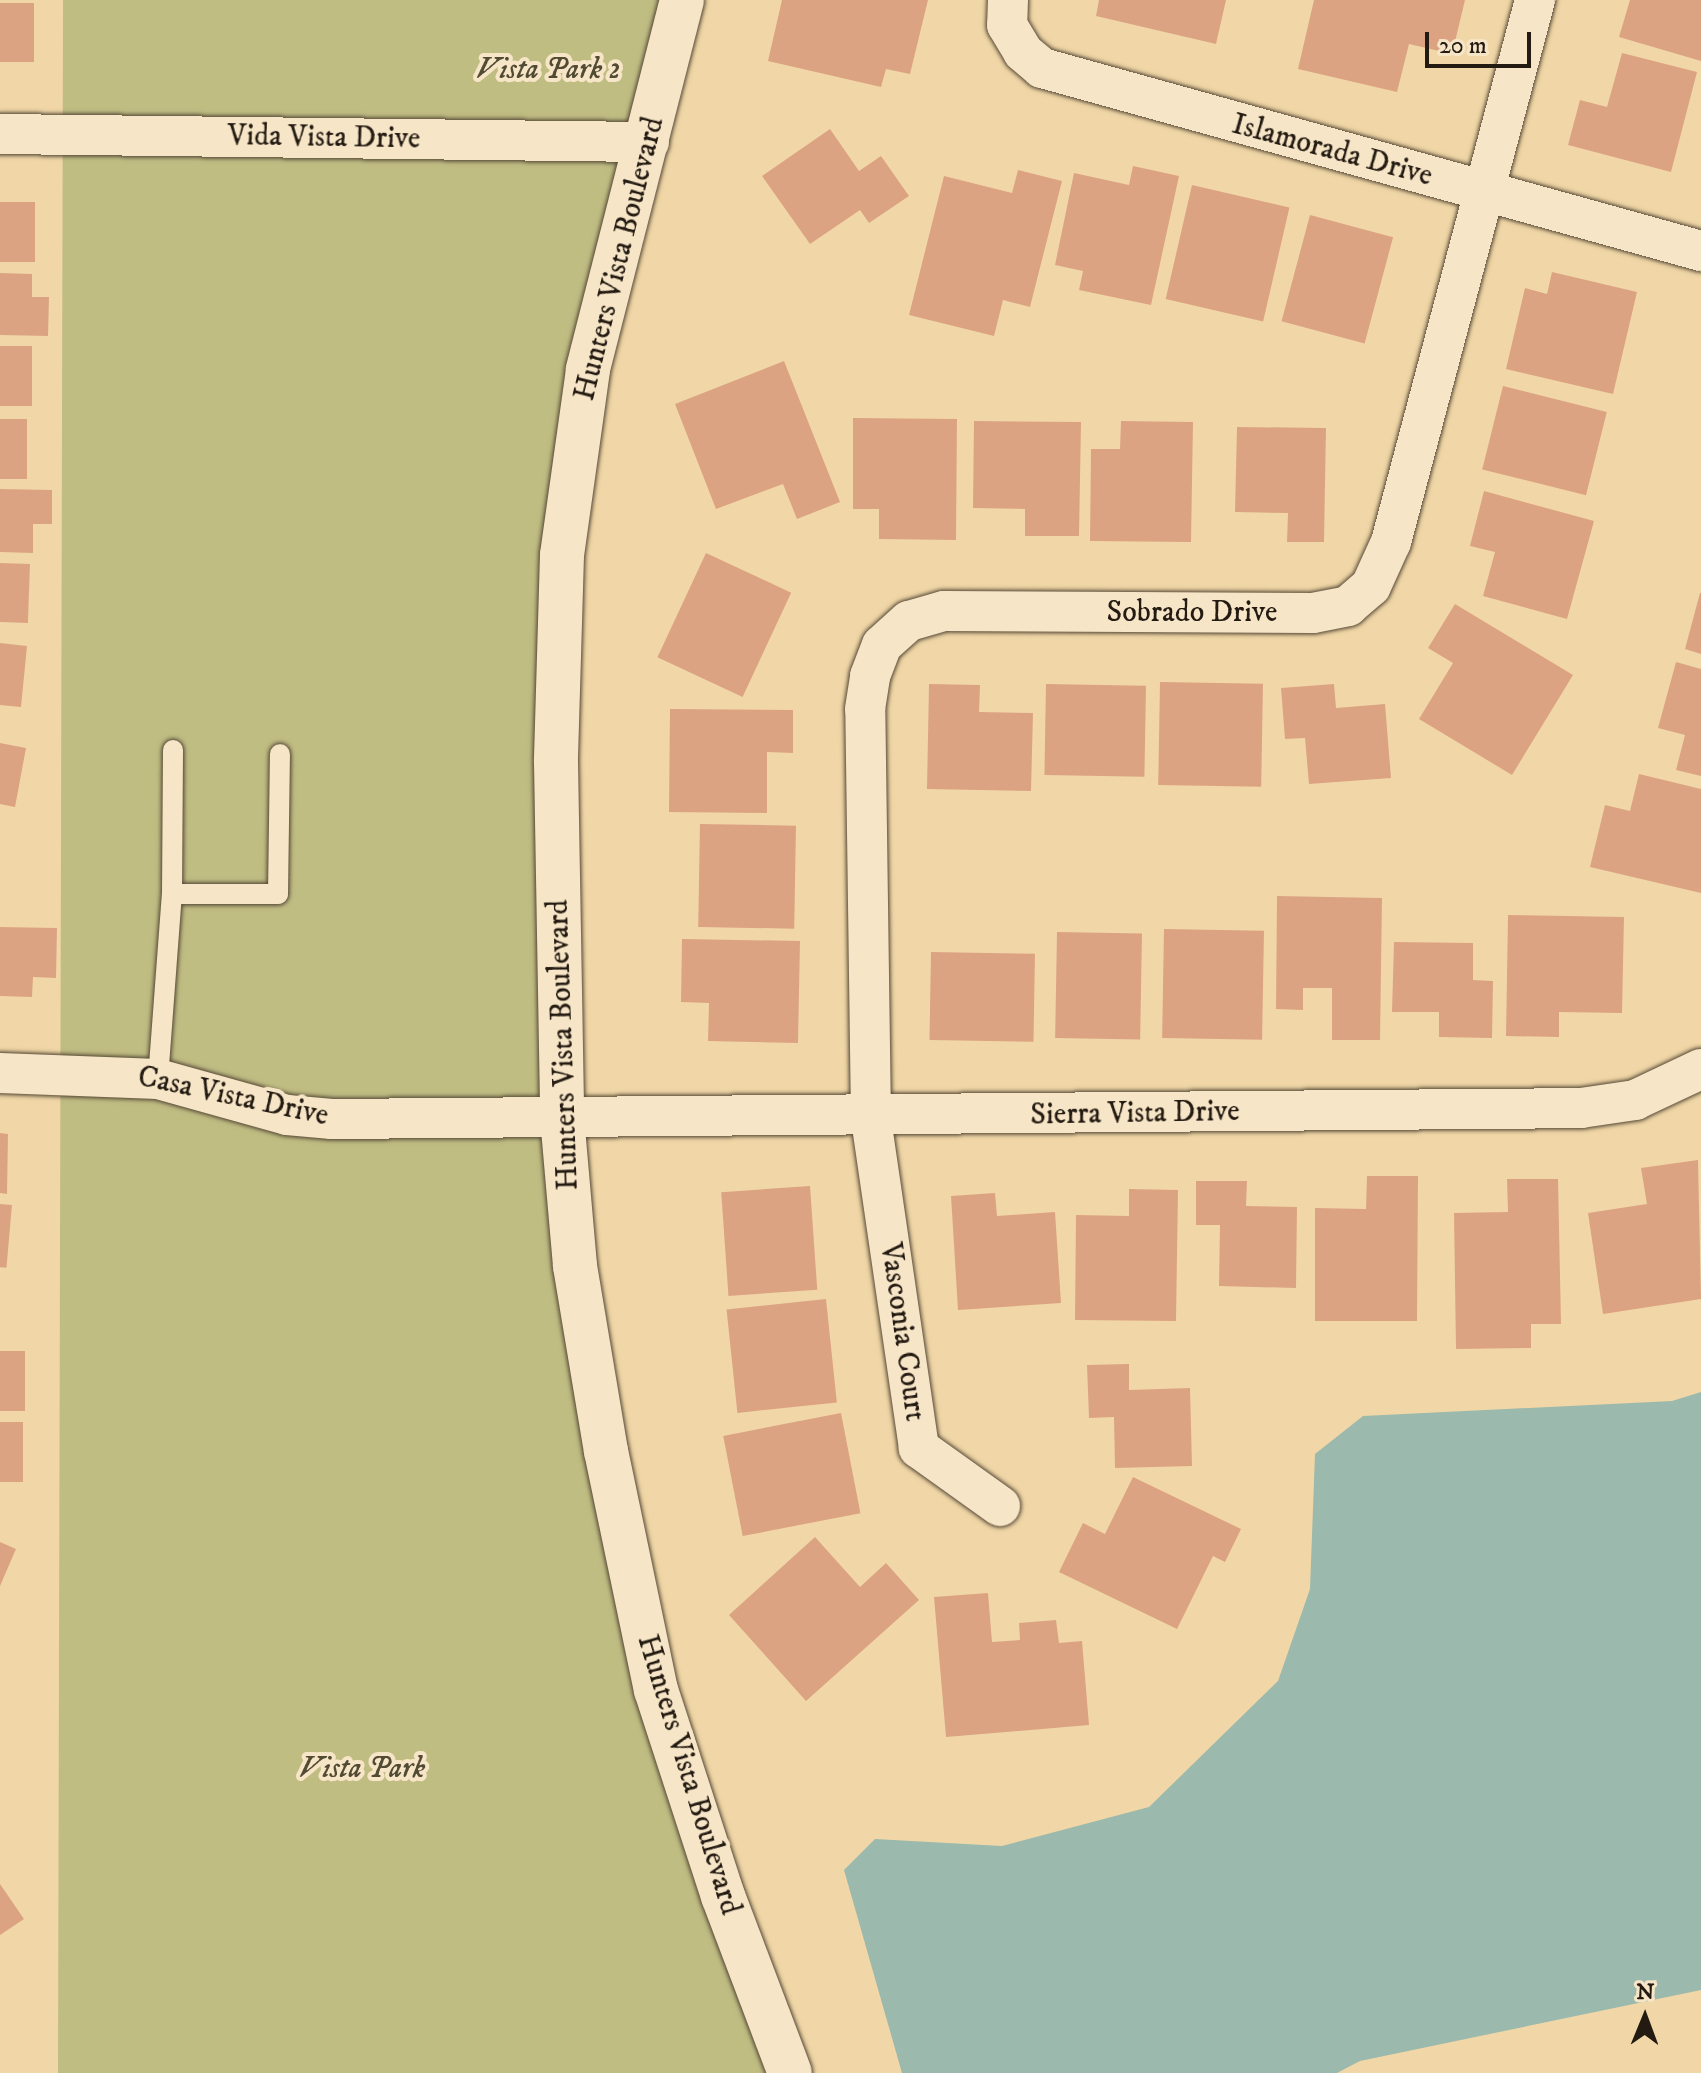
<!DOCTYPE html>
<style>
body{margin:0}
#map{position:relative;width:1701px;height:2073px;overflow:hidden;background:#f1d7a7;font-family:"IM FELL DW Pica",serif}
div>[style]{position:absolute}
.green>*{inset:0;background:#c0bd83}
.water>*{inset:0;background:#9bb9ac}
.building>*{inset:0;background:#dca383;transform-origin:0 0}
.roads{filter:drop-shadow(0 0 2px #564937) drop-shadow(0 0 2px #564937)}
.lane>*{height:20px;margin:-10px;padding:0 10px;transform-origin:10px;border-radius:10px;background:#f6e5c6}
.street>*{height:40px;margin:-20px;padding:0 20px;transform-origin:20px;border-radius:20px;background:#f6e5c6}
.secondary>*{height:44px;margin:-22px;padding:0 22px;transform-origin:22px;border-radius:22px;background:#f6e5c6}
span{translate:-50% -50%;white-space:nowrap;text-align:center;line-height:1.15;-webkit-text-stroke:8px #f6e5c6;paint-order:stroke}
.park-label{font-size:30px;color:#524b34;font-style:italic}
.street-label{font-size:30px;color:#231a12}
.north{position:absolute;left:1605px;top:1977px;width:80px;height:80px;-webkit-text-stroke:6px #f6e5c6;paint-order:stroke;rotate:1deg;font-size:22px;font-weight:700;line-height:32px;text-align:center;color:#231a12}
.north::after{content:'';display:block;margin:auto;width:28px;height:36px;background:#231a12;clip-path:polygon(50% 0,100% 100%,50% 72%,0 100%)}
.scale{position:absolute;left:1425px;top:32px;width:106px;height:36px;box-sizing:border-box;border:4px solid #231a12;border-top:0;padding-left:10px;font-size:24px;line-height:28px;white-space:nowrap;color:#231a12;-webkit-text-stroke:6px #f6e5c6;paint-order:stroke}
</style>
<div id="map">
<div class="green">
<i style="clip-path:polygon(63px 0,682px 0,588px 370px,556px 763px,606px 1451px,790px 2073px,58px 2073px)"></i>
</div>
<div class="water">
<i style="clip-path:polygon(1701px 1392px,1701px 1990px,1360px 2061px,1337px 2073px,902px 2073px,844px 1870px,875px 1839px,1002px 1846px,1149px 1807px,1278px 1681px,1310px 1589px,1315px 1454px,1363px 1416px,1672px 1401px)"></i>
</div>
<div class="building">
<i style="clip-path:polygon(782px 0,928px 0,910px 74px,886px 69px,881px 87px,768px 61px)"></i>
<i style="clip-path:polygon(1099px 0,1226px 0,1216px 44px,1096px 16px)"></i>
<i style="clip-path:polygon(1314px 0,1465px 0,1452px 54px,1409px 44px,1397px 92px,1298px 69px)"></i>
<i style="clip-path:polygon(1630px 0,1701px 0,1701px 61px,1619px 37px)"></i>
<i style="left:0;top:3px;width:34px;height:59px"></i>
<i style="clip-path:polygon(1622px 53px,1697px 72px,1671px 172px,1568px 145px,1580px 100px,1607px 107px)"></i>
<i style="clip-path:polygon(830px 129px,859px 171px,881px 156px,909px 196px,869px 223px,860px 210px,810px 244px,762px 176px)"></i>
<i style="clip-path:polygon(1133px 166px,1179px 176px,1151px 305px,1079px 290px,1083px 271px,1055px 265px,1074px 173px,1129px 185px)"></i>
<i style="clip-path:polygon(1018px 170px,1062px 181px,1030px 307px,1003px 300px,994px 336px,909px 315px,944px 176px,1012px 193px)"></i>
<i style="left:1192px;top:185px;width:100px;height:117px;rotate:13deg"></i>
<i style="left:0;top:202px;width:35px;height:60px"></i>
<i style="left:1310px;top:215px;width:86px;height:110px;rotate:15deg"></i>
<i style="clip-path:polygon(1552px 272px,1637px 292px,1613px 394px,1506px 369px,1525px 288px,1547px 294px)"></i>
<i style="clip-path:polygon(0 273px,32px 274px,32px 297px,49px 297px,48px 336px,0 335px)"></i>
<i style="left:0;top:346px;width:32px;height:60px"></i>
<i style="clip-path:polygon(784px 361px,840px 502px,797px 519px,783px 484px,716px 509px,675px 404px)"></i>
<i style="left:1503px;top:386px;width:107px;height:86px;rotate:14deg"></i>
<i style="clip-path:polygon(853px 418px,957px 419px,956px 540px,879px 539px,879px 509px,853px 509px)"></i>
<i style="left:0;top:419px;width:27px;height:60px"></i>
<i style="clip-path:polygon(974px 421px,1081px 422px,1079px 536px,1025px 536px,1025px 509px,973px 508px)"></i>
<i style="clip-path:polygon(1121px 421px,1193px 422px,1191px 542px,1090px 541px,1091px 449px,1120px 449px)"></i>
<i style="clip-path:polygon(1237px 427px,1326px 428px,1324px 542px,1287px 542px,1288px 513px,1235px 512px)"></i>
<i style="clip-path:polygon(0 489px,52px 490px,52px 524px,33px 524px,33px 553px,0 552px)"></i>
<i style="clip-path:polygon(1484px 491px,1594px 521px,1567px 619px,1483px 596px,1495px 552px,1470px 546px)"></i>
<i style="left:706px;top:553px;width:94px;height:115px;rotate:25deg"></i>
<i style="left:0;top:563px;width:30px;height:59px;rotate:2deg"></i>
<i style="clip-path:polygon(1700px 593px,1701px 593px,1701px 654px,1685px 649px)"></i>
<i style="clip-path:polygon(1455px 604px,1573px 675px,1512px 775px,1419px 719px,1453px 663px,1428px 648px)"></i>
<i style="clip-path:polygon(0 643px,27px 646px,21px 707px,0 705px)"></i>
<i style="clip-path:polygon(1676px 662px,1701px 669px,1701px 776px,1676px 770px,1685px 735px,1658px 728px)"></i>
<i style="left:1160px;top:682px;width:103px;height:103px;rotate:1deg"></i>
<i style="clip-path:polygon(929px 684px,980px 685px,979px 712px,1033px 713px,1031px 791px,927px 789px)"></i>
<i style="left:1046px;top:684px;width:100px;height:91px;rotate:1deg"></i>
<i style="clip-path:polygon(1334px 684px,1336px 708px,1385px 704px,1391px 778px,1309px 784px,1305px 738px,1285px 739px,1281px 688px)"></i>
<i style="clip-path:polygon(670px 709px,793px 710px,793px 753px,767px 752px,767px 813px,669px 812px)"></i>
<i style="clip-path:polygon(0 743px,26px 748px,15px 807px,0 804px)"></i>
<i style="clip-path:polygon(1639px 774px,1701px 789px,1701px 893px,1590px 867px,1605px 805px,1630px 811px)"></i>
<i style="left:700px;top:824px;width:96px;height:103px;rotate:1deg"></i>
<i style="clip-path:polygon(1277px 896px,1382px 898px,1380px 1040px,1332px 1040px,1332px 988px,1303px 988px,1303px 1010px,1276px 1009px)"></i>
<i style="clip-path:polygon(1508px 915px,1624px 917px,1622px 1013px,1559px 1012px,1559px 1037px,1506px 1036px)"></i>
<i style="clip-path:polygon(0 927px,57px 928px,56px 978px,33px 977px,32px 997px,0 996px)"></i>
<i style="left:1164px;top:929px;width:100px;height:109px;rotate:1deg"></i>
<i style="left:1057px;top:932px;width:85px;height:106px;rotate:1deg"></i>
<i style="clip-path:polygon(682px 939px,800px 941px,798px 1043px,708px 1041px,709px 1003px,681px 1002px)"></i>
<i style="clip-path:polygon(1394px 942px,1473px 943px,1473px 980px,1493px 981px,1492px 1038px,1439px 1037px,1439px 1012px,1392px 1012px)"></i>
<i style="left:931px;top:952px;width:104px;height:88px;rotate:1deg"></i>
<i style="clip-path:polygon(0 1133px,8px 1134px,7px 1194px,0 1193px)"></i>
<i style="clip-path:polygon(1698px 1160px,1701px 1299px,1603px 1314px,1588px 1213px,1647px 1204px,1641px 1168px)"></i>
<i style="clip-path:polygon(1367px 1176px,1418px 1176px,1417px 1321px,1315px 1321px,1315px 1208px,1366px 1209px)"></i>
<i style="clip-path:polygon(1507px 1179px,1558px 1179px,1561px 1324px,1531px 1324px,1531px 1348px,1456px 1349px,1454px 1213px,1508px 1212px)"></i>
<i style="clip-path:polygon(1196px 1181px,1247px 1181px,1246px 1206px,1297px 1207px,1296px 1288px,1219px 1286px,1220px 1225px,1196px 1225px)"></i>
<i style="left:810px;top:1186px;width:104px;height:89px;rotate:86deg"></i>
<i style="clip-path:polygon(1129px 1189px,1178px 1190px,1176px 1321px,1075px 1320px,1076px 1215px,1129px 1216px)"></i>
<i style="clip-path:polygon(995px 1193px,997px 1216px,1055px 1212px,1061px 1303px,958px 1310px,951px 1196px)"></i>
<i style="left:0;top:1204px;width:12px;height:63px;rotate:5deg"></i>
<i style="left:826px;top:1299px;width:104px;height:100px;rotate:84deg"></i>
<i style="left:0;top:1351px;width:25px;height:60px"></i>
<i style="clip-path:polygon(1129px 1364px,1129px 1390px,1190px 1388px,1192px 1466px,1115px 1468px,1114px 1417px,1089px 1418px,1087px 1365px)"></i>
<i style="left:841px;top:1413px;width:102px;height:120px;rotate:79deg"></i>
<i style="left:0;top:1422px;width:23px;height:60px"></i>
<i style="clip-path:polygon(1133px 1477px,1241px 1529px,1225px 1562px,1213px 1556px,1177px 1629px,1059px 1572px,1083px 1523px,1105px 1534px)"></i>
<i style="clip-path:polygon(815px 1537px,860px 1587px,886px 1563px,919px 1600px,806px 1701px,729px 1615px)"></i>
<i style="clip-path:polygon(0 1542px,16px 1549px,0 1586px)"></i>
<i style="clip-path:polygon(988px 1593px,992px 1642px,1020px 1640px,1019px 1623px,1056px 1620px,1059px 1643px,1082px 1641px,1089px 1725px,946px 1737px,934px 1597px)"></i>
<i style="clip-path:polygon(0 1884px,24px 1919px,0 1935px)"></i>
</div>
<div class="roads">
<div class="lane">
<i style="left:172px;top:894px;width:106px"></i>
<i style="left:278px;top:894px;width:140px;rotate:-89.2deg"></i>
<i style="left:158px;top:1079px;width:186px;rotate:-85.7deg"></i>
<i style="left:172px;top:894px;width:144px;rotate:-89.6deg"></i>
</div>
<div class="street">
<i style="left:1008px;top:0;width:25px;rotate:92deg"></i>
<i style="left:1007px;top:25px;width:31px;rotate:59deg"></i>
<i style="left:1023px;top:52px;width:25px;rotate:40deg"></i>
<i style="left:1042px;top:68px;width:684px;rotate:15.52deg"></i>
<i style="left:0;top:134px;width:649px;rotate:0.71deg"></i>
<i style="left:0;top:1073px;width:158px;rotate:2.2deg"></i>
<i style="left:158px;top:1079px;width:134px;rotate:15.6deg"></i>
<i style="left:287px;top:1115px;width:45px;rotate:5.1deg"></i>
<i style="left:332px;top:1119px;width:1249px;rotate:-0.5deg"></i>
<i style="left:1581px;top:1108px;width:55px;rotate:-8.4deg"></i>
<i style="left:1635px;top:1100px;width:73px;rotate:-25.2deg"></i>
<i style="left:1000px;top:1506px;width:100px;rotate:-144.4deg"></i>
<i style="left:919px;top:1448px;width:333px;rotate:-98.3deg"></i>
<i style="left:871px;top:1118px;width:409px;rotate:-90.8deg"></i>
<i style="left:865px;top:709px;width:33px;rotate:-81deg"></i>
<i style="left:870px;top:676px;width:33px;rotate:-69deg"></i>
<i style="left:882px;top:645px;width:36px;rotate:-42deg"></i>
<i style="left:909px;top:621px;width:36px;rotate:-16deg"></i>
<i style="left:944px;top:611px;width:369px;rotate:0.3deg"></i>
<i style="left:1313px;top:613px;width:36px;rotate:-11deg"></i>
<i style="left:1348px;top:606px;width:30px;rotate:-41deg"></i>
<i style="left:1371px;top:586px;width:48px;rotate:-65.6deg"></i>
<i style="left:1391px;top:542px;width:561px;rotate:-75.12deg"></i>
</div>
<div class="secondary">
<i style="left:682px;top:0;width:382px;rotate:104.3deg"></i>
<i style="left:588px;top:370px;width:187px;rotate:98deg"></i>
<i style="left:562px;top:555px;width:207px;rotate:91.7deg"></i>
<i style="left:556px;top:762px;width:355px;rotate:89deg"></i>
<i style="left:562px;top:1117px;width:150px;rotate:85deg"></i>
<i style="left:575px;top:1266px;width:188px;rotate:80.5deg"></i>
<i style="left:606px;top:1451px;width:244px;rotate:78.2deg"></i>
<i style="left:656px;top:1690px;width:217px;rotate:72deg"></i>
<i style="left:723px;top:1896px;width:189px;rotate:69.3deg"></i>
</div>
</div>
<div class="park-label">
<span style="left:548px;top:70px">Vista Park 2</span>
<span style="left:362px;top:1769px">Vista Park</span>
</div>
<div class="street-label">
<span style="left:324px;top:138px;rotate:1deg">Vida Vista Drive</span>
<span style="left:1332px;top:151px;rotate:15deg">Islamorada Drive</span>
<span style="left:620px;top:259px;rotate:-76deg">Hunters Vista Boulevard</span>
<span style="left:1192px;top:613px">Sobrado Drive</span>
<span style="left:564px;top:1045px;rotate:-92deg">Hunters Vista Boulevard</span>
<span style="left:233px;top:1097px;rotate:12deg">Casa Vista Drive</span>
<span style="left:1135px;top:1114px;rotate:-1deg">Sierra Vista Drive</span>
<span style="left:902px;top:1332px;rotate:82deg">Vasconia Court</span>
<span style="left:688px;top:1775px;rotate:73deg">Hunters Vista Boulevard</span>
</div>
<div class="north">N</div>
<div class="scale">20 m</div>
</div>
